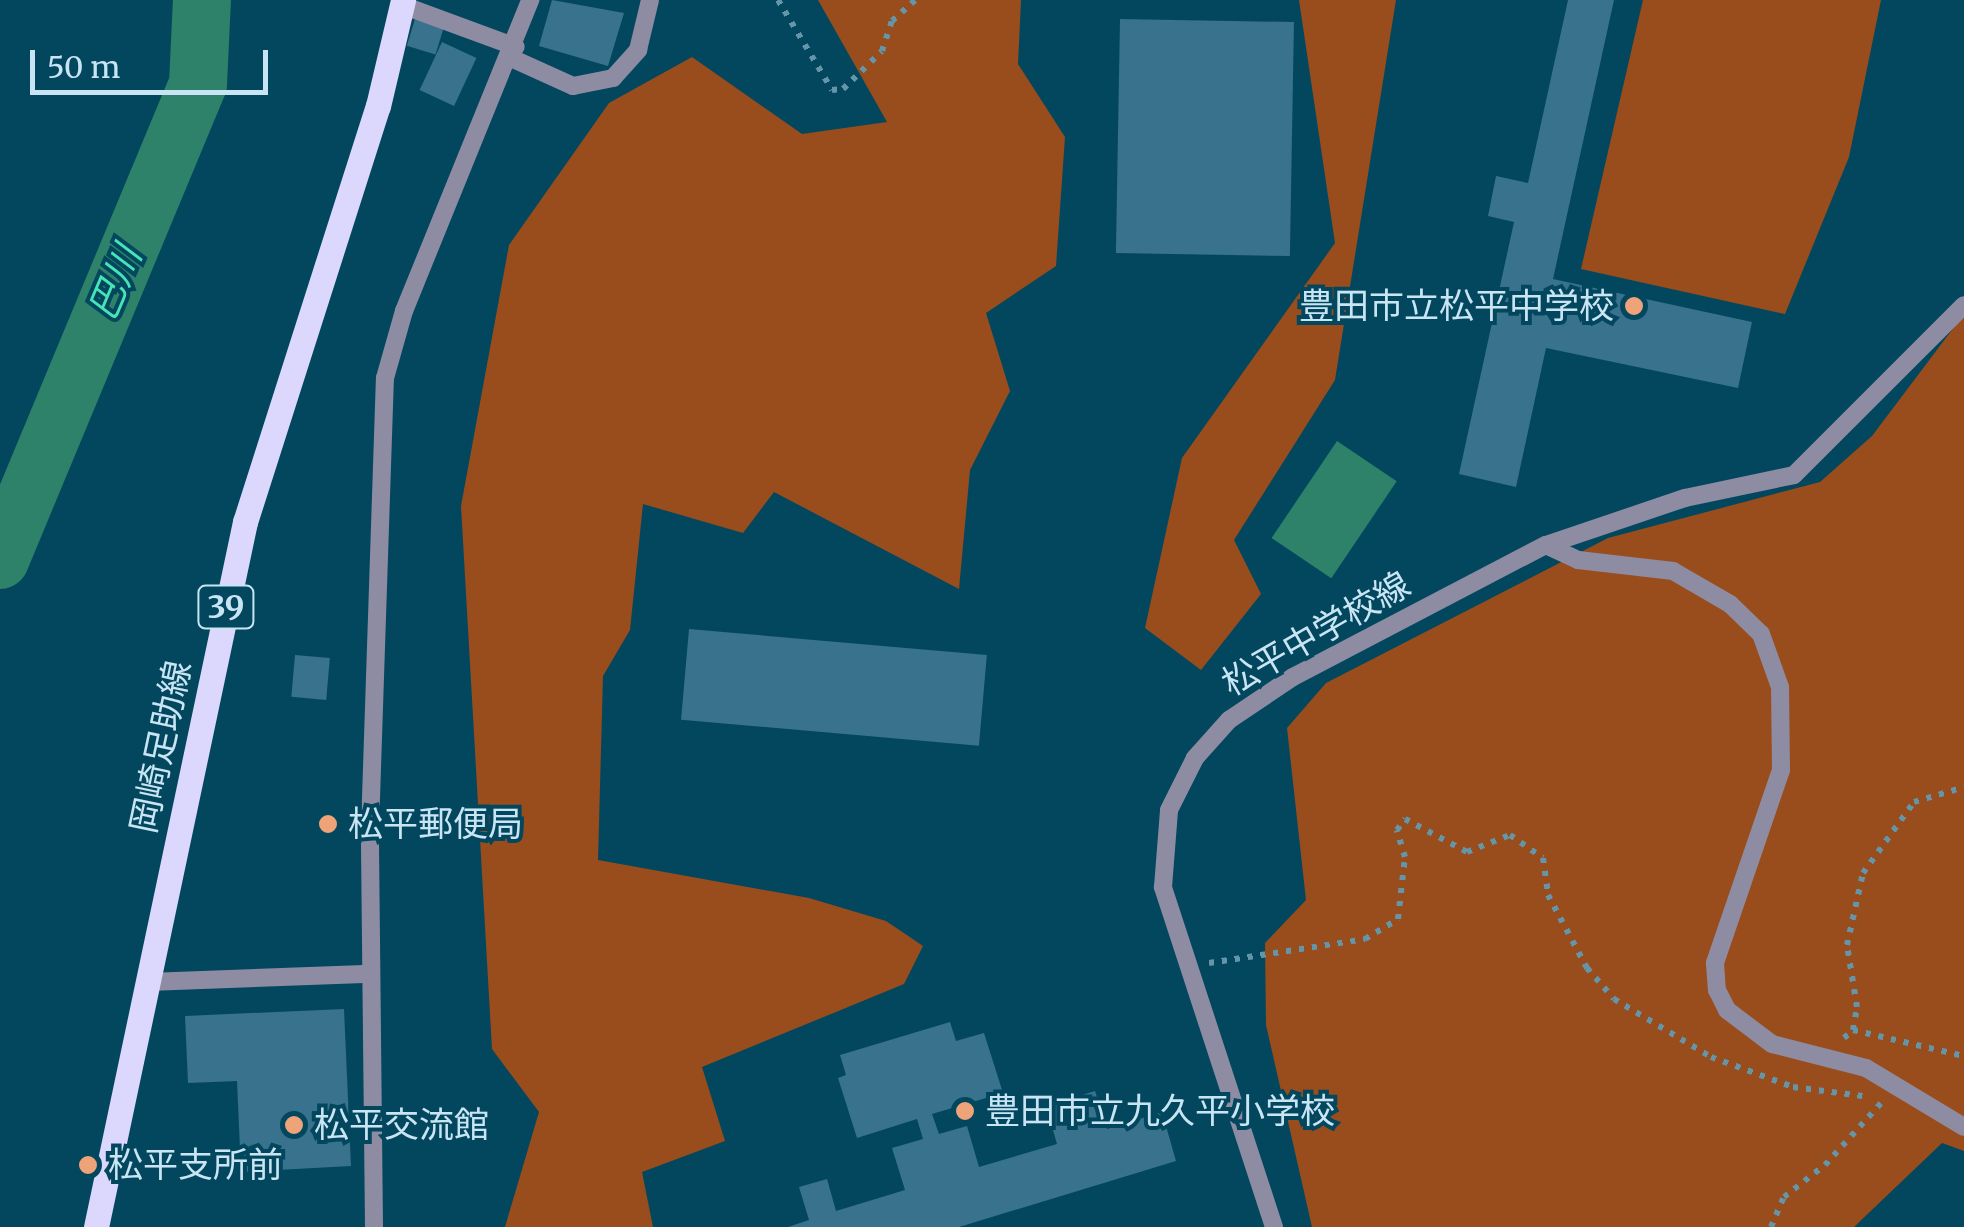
<!DOCTYPE html>
<meta charset="utf-8">
<style>
body{margin:0}
#map{position:relative;width:1964px;height:1227px;overflow:hidden;background:#03475f;font-family:Merriweather,"Noto Sans JP",serif}
div>[style]{position:absolute}
.green>*{inset:0;background:#994d1c}
.water>*{inset:0;background:#2d8269;transform-origin:0 0}
.river>*{height:58px;margin:-29px;padding:0 29px;transform-origin:29px;border-radius:29px;background:#2d8269}
.building>*{inset:0;background:#38728c;transform-origin:0 0}
.path>*{height:6px;margin-top:-3px;transform-origin:0;background:repeating-linear-gradient(90deg,#6495a8 0 5px,transparent 0 13px)}
.minor>*{height:18px;margin:-9px;padding:0 9px;transform-origin:9px;border-radius:9px;background:#8e8ca3}
.major>*{height:25px;margin:-12.5px;padding:0 12.5px;transform-origin:12.5px;border-radius:12.5px;background:#dcd8fd}
.dots>*{width:28px;height:28px;translate:-50% -50%;box-sizing:border-box;border:5px solid #03475f;border-radius:50%}
span{translate:-50% -50%;white-space:nowrap;text-align:center;line-height:1.15;-webkit-text-stroke:8px #03475f;paint-order:stroke}
.shield-label span{padding:2px 8px;background:#03475f;border:2px solid;border-radius:8px;-webkit-text-stroke-width:0}
.shield-label{font-size:32px;color:#c9e5f4;font-weight:700}
.poi-label{font-size:35px;color:#c9e5f4}
.right{translate:-100% -50%;text-align:right}
.left{translate:0 -50%;text-align:left}
.street-label{font-size:35px;color:#c9e5f4}
.water-label{font-size:38px;color:#47e4b7;font-style:italic}
.scale{position:absolute;left:30px;top:50px;width:238px;height:45px;box-sizing:border-box;border:5px solid #c9e5f4;border-top:0;padding-left:12px;font-size:30px;line-height:35px;white-space:nowrap;color:#c9e5f4;-webkit-text-stroke:8px #03475f;paint-order:stroke}
</style>
<div id="map">
<div class="green">
<i style="clip-path:polygon(818px 0,1021px 0,1018px 64px,1065px 137px,1056px 266px,986px 313px,1010px 391px,970px 470px,959px 589px,774px 492px,743px 533px,643px 504px,630px 630px,603px 676px,598px 860px,809px 898px,886px 921px,923px 946px,904px 984px,702px 1067px,725px 1141px,642px 1172px,653px 1227px,505px 1227px,539px 1112px,492px 1049px,461px 506px,509px 245px,609px 103px,692px 57px,802px 134px,887px 122px)"></i>
<i style="clip-path:polygon(1299px 0,1396px 0,1335px 380px,1234px 540px,1261px 594px,1201px 670px,1145px 628px,1182px 458px,1335px 243px)"></i>
<i style="clip-path:polygon(1643px 0,1881px 0,1849px 157px,1785px 314px,1581px 269px)"></i>
<i style="clip-path:polygon(1964px 314px,1964px 1151px,1942px 1143px,1854px 1227px,1312px 1227px,1266px 1025px,1265px 943px,1306px 900px,1287px 728px,1326px 683px,1608px 538px,1820px 482px,1872px 436px)"></i>
</div>
<div class="water">
<i style="left:1337px;top:441px;width:72px;height:117px;rotate:34deg"></i>
</div>
<div class="river">
<i style="left:0;top:560px;width:516px;rotate:-67.41deg"></i>
<i style="left:198px;top:84px;width:84px;rotate:-87.3deg"></i>
</div>
<div class="building">
<i style="clip-path:polygon(552px 0,624px 13px,608px 66px,539px 46px)"></i>
<i style="clip-path:polygon(1568px 0,1614px 0,1553px 279px,1752px 322px,1738px 388px,1546px 348px,1516px 487px,1459px 474px,1514px 222px,1488px 216px,1496px 176px,1528px 183px)"></i>
<i style="left:415px;top:19px;width:30px;height:28px;rotate:17deg"></i>
<i style="left:1120px;top:19px;width:174px;height:234px;rotate:1deg"></i>
<i style="left:442px;top:42px;width:38px;height:53px;rotate:25deg"></i>
<i style="left:689px;top:629px;width:299px;height:91px;rotate:5deg"></i>
<i style="left:295px;top:655px;width:35px;height:42px;rotate:5deg"></i>
<i style="clip-path:polygon(344px 1009px,351px 1166px,241px 1172px,237px 1081px,188px 1083px,185px 1016px)"></i>
<i style="clip-path:polygon(950px 1022px,956px 1041px,984px 1033px,1003px 1093px,932px 1114px,939px 1134px,967px 1126px,979px 1167px,1057px 1144px,1046px 1106px,1095px 1091px,1107px 1129px,1162px 1112px,1176px 1161px,959px 1227px,788px 1227px,809px 1220px,799px 1187px,827px 1179px,836px 1211px,905px 1190px,892px 1148px,923px 1139px,917px 1119px,857px 1138px,838px 1078px,846px 1075px,840px 1055px)"></i>
</div>
<div class="path">
<i style="left:778px;top:0;width:105px;rotate:59deg"></i>
<i style="left:832px;top:90px;width:11px;rotate:-5deg"></i>
<i style="left:843px;top:89px;width:54px;rotate:-44.3deg"></i>
<i style="left:882px;top:51px;width:32px;rotate:-72deg"></i>
<i style="left:892px;top:21px;width:31px;rotate:-42deg"></i>
<i style="left:1209px;top:963px;width:158px;rotate:-8.7deg"></i>
<i style="left:1365px;top:939px;width:39px;rotate:-31deg"></i>
<i style="left:1398px;top:919px;width:62px;rotate:-83.6deg"></i>
<i style="left:1405px;top:857px;width:28px;rotate:-107deg"></i>
<i style="left:1397px;top:830px;width:14px;rotate:-54deg"></i>
<i style="left:1405px;top:819px;width:70px;rotate:28deg"></i>
<i style="left:1467px;top:852px;width:46px;rotate:-21.6deg"></i>
<i style="left:1510px;top:835px;width:40px;rotate:34.9deg"></i>
<i style="left:1543px;top:858px;width:37px;rotate:82deg"></i>
<i style="left:1548px;top:895px;width:83px;rotate:61.9deg"></i>
<i style="left:1587px;top:968px;width:41px;rotate:48.9deg"></i>
<i style="left:1614px;top:999px;width:113px;rotate:30.9deg"></i>
<i style="left:1711px;top:1057px;width:87px;rotate:20.1deg"></i>
<i style="left:1793px;top:1087px;width:70px;rotate:7.4deg"></i>
<i style="left:1853px;top:1030px;width:114px;rotate:13.2deg"></i>
<i style="left:1844px;top:1038px;width:12px;rotate:-42deg"></i>
<i style="left:1853px;top:1030px;width:23px;rotate:-80deg"></i>
<i style="left:1857px;top:1007px;width:63px;rotate:-99.2deg"></i>
<i style="left:1847px;top:945px;width:74px;rotate:-77.5deg"></i>
<i style="left:1863px;top:873px;width:87px;rotate:-54.3deg"></i>
<i style="left:1914px;top:802px;width:52px;rotate:-16.7deg"></i>
<i style="left:1771px;top:1227px;width:33px;rotate:-67deg"></i>
<i style="left:1784px;top:1197px;width:52px;rotate:-38deg"></i>
<i style="left:1825px;top:1165px;width:84px;rotate:-47.9deg"></i>
</div>
<div class="minor">
<i style="left:402px;top:5px;width:121px;rotate:20.2deg"></i>
<i style="left:511px;top:58px;width:68px;rotate:24.3deg"></i>
<i style="left:573px;top:86px;width:41px;rotate:-11.3deg"></i>
<i style="left:613px;top:78px;width:38px;rotate:-48deg"></i>
<i style="left:638px;top:50px;width:51px;rotate:-76.5deg"></i>
<i style="left:1546px;top:545px;width:35px;rotate:25deg"></i>
<i style="left:1578px;top:560px;width:96px;rotate:6.6deg"></i>
<i style="left:1673px;top:571px;width:66px;rotate:30.1deg"></i>
<i style="left:1730px;top:604px;width:43px;rotate:44.1deg"></i>
<i style="left:1761px;top:634px;width:56px;rotate:70.3deg"></i>
<i style="left:1780px;top:687px;width:83px;rotate:89.3deg"></i>
<i style="left:1781px;top:770px;width:204px;rotate:108.9deg"></i>
<i style="left:1715px;top:963px;width:27px;rotate:86deg"></i>
<i style="left:1717px;top:990px;width:22px;rotate:63deg"></i>
<i style="left:1727px;top:1010px;width:56px;rotate:37.1deg"></i>
<i style="left:1772px;top:1044px;width:97px;rotate:14.3deg"></i>
<i style="left:1866px;top:1068px;width:114px;rotate:31deg"></i>
<i style="left:148px;top:982px;width:223px;rotate:-2.1deg"></i>
<i style="left:374px;top:1227px;width:399px;rotate:-90.6deg"></i>
<i style="left:370px;top:828px;width:450px;rotate:-88.1deg"></i>
<i style="left:385px;top:378px;width:70px;rotate:-74.2deg"></i>
<i style="left:404px;top:311px;width:336px;rotate:-67.9deg"></i>
<i style="left:1274px;top:1227px;width:358px;rotate:-108.1deg"></i>
<i style="left:1163px;top:887px;width:77px;rotate:-85.5deg"></i>
<i style="left:1169px;top:810px;width:58px;rotate:-63.4deg"></i>
<i style="left:1195px;top:758px;width:51px;rotate:-48.2deg"></i>
<i style="left:1229px;top:720px;width:77px;rotate:-33.9deg"></i>
<i style="left:1293px;top:677px;width:285px;rotate:-27.6deg"></i>
<i style="left:1546px;top:545px;width:147px;rotate:-18.7deg"></i>
<i style="left:1685px;top:498px;width:111px;rotate:-11.9deg"></i>
<i style="left:1794px;top:475px;width:240px;rotate:-45deg"></i>
</div>
<div class="major">
<i style="left:96px;top:1227px;width:721px;rotate:-78.07deg"></i>
<i style="left:245px;top:522px;width:437px;rotate:-72.3deg"></i>
<i style="left:378px;top:106px;width:109px;rotate:-76.7deg"></i>
</div>
<div class="dots">
<i style="left:1634px;top:306px;background:#efa378"></i>
<i style="left:328px;top:824px;background:#efa378"></i>
<i style="left:965px;top:1111px;background:#efa378"></i>
<i style="left:294px;top:1125px;background:#efa378"></i>
<i style="left:88px;top:1165px;background:#efa378"></i>
</div>
<div class="shield-label">
<span style="left:226px;top:607px">39</span>
</div>
<div class="poi-label">
<span class="right" style="left:1614px;top:306px">豊田市立松平中学校</span>
<span class="left" style="left:348px;top:824px">松平郵便局</span>
<span class="left" style="left:985px;top:1111px">豊田市立九久平小学校</span>
<span class="left" style="left:314px;top:1125px">松平交流館</span>
<span class="left" style="left:108px;top:1165px">松平支所前</span>
</div>
<div class="street-label">
<span style="left:1316px;top:634px;rotate:-30deg">松平中学校線</span>
<span style="left:161px;top:747px;rotate:-78deg">岡崎足助線</span>
</div>
<div class="water-label">
<span style="left:115px;top:283px;rotate:-67deg">巴川</span>
</div>
<div class="scale">50 m</div>
</div>
